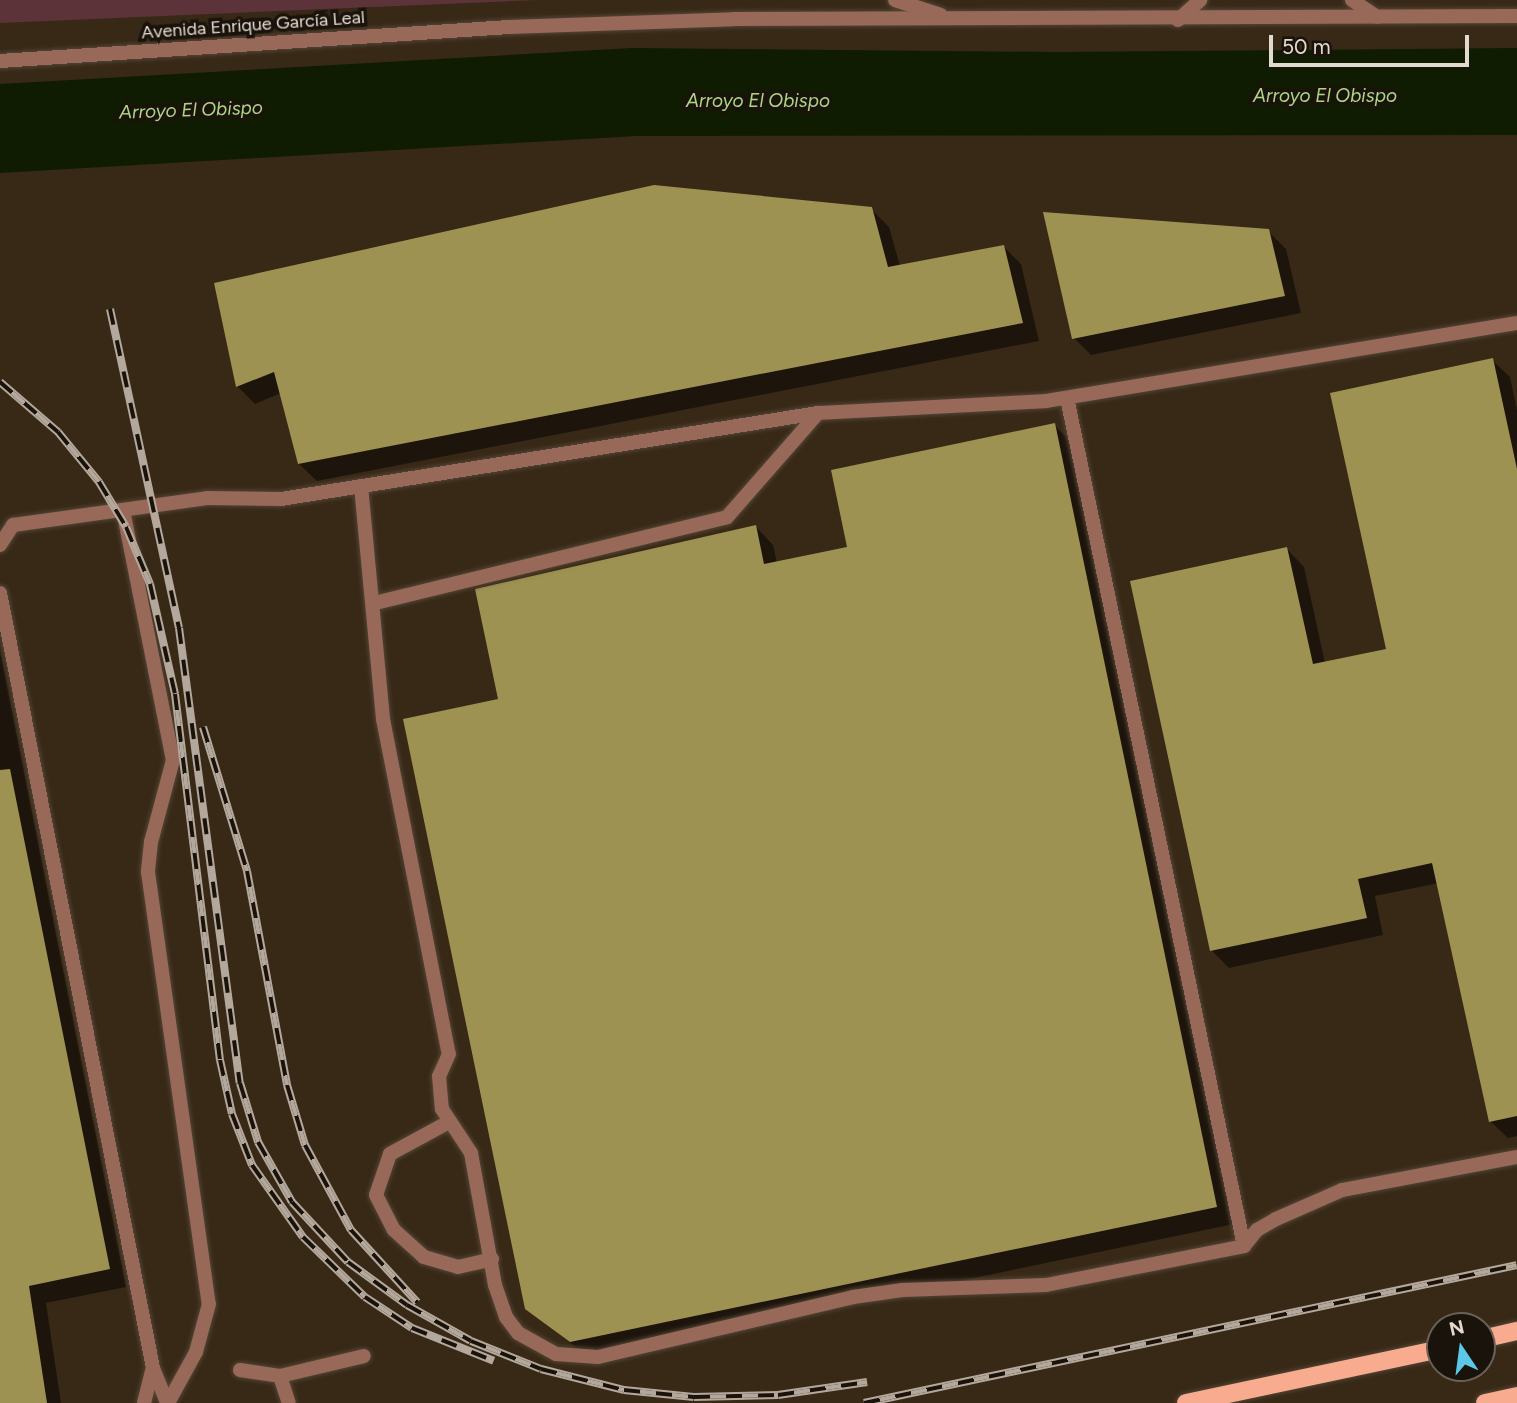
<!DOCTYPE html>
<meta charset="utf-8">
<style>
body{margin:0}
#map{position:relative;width:1517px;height:1403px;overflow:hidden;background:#382917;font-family:Figtree,sans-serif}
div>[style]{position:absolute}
.green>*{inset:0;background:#5c3339}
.water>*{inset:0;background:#0f1c01}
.shadow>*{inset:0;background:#0007}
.building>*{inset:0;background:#9d9252}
.roads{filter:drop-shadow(0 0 2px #534534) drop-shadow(0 0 2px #534534)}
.service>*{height:14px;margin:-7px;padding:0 7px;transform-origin:7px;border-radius:7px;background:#986958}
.minor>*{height:14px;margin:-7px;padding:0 7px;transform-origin:7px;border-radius:7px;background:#986958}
.tertiary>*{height:14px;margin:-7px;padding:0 7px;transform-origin:7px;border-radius:7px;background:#986958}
.primary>*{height:18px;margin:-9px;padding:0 9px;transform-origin:9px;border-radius:9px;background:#f8ab8f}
.rail>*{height:8px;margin-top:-4px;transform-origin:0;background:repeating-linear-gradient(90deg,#1a130b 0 16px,#b3a89b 0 32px);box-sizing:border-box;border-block:2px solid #b3a89b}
span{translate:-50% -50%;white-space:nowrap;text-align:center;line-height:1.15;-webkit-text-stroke:7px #1a130b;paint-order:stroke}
.street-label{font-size:18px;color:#e3d9ce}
.water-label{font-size:19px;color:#add684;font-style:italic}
.north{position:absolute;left:1426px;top:1312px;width:70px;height:70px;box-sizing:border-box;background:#1a130b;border:2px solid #6a6259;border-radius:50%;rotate:347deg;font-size:19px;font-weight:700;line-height:28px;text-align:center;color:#e3d9ce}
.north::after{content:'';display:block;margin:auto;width:24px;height:32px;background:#5ac8e6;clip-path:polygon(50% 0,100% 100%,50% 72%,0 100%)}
.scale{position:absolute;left:1269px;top:35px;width:200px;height:32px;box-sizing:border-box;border:4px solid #e3d9ce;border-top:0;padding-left:9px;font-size:21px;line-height:24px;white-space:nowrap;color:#e3d9ce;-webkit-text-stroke:5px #1a130b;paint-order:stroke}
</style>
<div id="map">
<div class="green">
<i style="clip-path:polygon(0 0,537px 0,0 23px)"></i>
</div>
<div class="water">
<i style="clip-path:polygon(632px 48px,1056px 52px,1517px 48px,1517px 135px,636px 136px,0 173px,0 84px)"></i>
</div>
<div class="shadow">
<i style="clip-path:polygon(871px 209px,889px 227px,900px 266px,1004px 247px,1021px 264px,1039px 341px,317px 481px,299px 464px,281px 393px,255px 404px,237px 386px,216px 284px)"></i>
<i style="clip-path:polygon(1268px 231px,1286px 249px,1301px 313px,1091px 355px,1074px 338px)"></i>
<i style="clip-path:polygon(1492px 360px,1510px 377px,1517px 410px,1517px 1136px,1508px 1138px,1490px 1121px,1439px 883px,1375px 896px,1383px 935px,1229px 968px,1212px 951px,1133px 583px,1287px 549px,1304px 567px,1325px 663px,1388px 650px)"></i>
<i style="clip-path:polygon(1054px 425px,1072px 443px,1234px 1224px,589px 1358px,527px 1308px,500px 700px,756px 527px,773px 545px,777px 563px,849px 548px)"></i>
<i style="clip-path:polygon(0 651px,126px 1287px,46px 1303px,61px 1403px,0 1403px)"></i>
</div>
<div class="building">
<i style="clip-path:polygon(654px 185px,872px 207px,888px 267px,1004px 245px,1023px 323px,298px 464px,274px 372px,236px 387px,214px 283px)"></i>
<i style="clip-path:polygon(1043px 212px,1269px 229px,1285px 296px,1072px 339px)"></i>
<i style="clip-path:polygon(1493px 358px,1517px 469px,1517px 1116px,1489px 1122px,1432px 863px,1358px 879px,1367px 918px,1210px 951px,1130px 581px,1287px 547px,1313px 664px,1386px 649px,1330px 393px)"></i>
<i style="clip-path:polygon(1055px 423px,1217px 1207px,570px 1342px,525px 1309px,403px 719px,498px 699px,475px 589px,756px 525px,764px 564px,847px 547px,831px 470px)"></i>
<i style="clip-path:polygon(10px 769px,110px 1269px,29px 1286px,47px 1403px,0 1403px,0 770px)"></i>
</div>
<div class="roads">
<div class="service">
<i style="left:1352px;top:0;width:30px;rotate:34deg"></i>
<i style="left:1178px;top:20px;width:30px;rotate:-42deg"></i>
<i style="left:1067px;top:398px;width:866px;rotate:78.21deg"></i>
<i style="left:1244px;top:1246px;width:21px;rotate:-51deg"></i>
<i style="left:1257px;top:1230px;width:22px;rotate:-30deg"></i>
<i style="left:1276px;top:1219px;width:72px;rotate:-23.7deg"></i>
<i style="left:1342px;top:1190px;width:178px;rotate:-10.7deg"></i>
<i style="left:361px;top:486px;width:234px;rotate:84.6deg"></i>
<i style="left:383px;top:719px;width:341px;rotate:78.9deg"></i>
<i style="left:449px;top:1054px;width:24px;rotate:114deg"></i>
<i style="left:439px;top:1076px;width:33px;rotate:85deg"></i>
<i style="left:442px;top:1109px;width:53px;rotate:56.6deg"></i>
<i style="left:471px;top:1153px;width:134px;rotate:79.7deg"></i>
<i style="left:495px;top:1285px;width:34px;rotate:71deg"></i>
<i style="left:506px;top:1317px;width:20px;rotate:53deg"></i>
<i style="left:518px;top:1333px;width:43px;rotate:28.9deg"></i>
<i style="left:556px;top:1354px;width:42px;rotate:4.1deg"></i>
<i style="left:598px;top:1357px;width:262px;rotate:-13.2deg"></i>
<i style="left:853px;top:1297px;width:50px;rotate:-8deg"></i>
<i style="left:903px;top:1290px;width:143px;rotate:-2deg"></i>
<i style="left:1046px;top:1285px;width:202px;rotate:-11.1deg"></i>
<i style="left:123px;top:510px;width:255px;rotate:78.7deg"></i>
<i style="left:173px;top:760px;width:85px;rotate:105deg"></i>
<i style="left:151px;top:842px;width:30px;rotate:96deg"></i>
<i style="left:148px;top:872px;width:436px;rotate:82deg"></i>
<i style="left:209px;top:1304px;width:50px;rotate:105.2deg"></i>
<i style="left:196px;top:1352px;width:58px;rotate:118.8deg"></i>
<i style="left:0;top:545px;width:24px;rotate:-57deg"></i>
<i style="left:13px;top:525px;width:196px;rotate:-7.9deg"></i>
<i style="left:207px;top:498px;width:74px;rotate:0.8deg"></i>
<i style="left:281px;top:499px;width:544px;rotate:-9.1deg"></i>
<i style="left:818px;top:413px;width:228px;rotate:-3deg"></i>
<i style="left:1046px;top:401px;width:477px;rotate:-9.4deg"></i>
<i style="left:0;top:593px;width:790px;rotate:78.83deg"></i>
<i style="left:153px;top:1368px;width:38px;rotate:68deg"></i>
<i style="left:375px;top:603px;width:362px;rotate:-13.7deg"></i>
<i style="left:727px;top:517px;width:138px;rotate:-48.8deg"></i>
<i style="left:447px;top:1123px;width:65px;rotate:151.5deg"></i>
<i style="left:390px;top:1154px;width:43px;rotate:108.9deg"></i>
<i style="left:376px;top:1195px;width:39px;rotate:63deg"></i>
<i style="left:394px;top:1230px;width:40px;rotate:42deg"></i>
<i style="left:424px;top:1257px;width:35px;rotate:16deg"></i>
<i style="left:458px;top:1267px;width:35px;rotate:-13deg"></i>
<i style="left:240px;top:1370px;width:40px;rotate:8.5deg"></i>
<i style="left:280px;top:1376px;width:86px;rotate:-13.4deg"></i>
<i style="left:280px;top:1376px;width:28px;rotate:72deg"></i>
<i style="left:144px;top:1403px;width:36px;rotate:-76deg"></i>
</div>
<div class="minor">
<i style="left:895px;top:0;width:48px;rotate:18.1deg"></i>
</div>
<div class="tertiary">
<i style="left:0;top:61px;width:510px;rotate:-3.82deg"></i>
<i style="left:509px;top:27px;width:225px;rotate:-2deg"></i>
<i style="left:734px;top:19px;width:783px;rotate:-0.22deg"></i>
</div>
<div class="primary">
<i style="left:1482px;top:1339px;width:36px;rotate:-13deg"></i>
<i style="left:1186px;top:1403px;width:260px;rotate:-12deg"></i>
<i style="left:1485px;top:1403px;width:33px;rotate:-12deg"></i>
</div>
</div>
<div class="rail">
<i style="left:110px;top:309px;width:326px;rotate:77.8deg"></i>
<i style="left:179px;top:628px;width:459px;rotate:82.4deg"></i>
<i style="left:240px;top:1083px;width:62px;rotate:73deg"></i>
<i style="left:258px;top:1142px;width:69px;rotate:60.5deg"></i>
<i style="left:292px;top:1202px;width:82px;rotate:47deg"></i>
<i style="left:348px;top:1262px;width:73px;rotate:36.1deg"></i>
<i style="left:407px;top:1305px;width:73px;rotate:29.4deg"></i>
<i style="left:471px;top:1341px;width:75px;rotate:21.8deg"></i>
<i style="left:541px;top:1369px;width:86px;rotate:14.2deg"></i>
<i style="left:624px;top:1390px;width:70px;rotate:5.7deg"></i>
<i style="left:694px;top:1397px;width:84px;rotate:-1.4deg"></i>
<i style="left:778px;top:1395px;width:90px;rotate:-8.3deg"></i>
<i style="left:0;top:382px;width:77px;rotate:40.8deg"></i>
<i style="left:58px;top:432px;width:65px;rotate:50.6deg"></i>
<i style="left:99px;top:482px;width:52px;rotate:59deg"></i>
<i style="left:126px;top:527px;width:62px;rotate:67.2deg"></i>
<i style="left:150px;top:584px;width:113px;rotate:77.2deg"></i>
<i style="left:175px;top:694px;width:369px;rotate:83deg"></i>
<i style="left:220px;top:1060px;width:55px;rotate:77.5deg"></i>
<i style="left:232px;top:1114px;width:55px;rotate:68.6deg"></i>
<i style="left:252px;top:1165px;width:88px;rotate:54.7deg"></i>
<i style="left:303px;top:1237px;width:86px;rotate:44.1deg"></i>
<i style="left:365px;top:1297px;width:56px;rotate:33.4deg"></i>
<i style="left:412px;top:1328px;width:88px;rotate:21.9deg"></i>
<i style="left:203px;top:727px;width:151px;rotate:73deg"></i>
<i style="left:247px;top:871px;width:218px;rotate:79.4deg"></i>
<i style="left:287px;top:1085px;width:63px;rotate:73.3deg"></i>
<i style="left:305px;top:1145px;width:97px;rotate:61.6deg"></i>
<i style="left:351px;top:1230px;width:98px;rotate:47.5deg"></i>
<i style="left:864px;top:1403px;width:667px;rotate:-11.93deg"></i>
</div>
<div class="street-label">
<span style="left:253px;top:25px;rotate:-4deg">Avenida Enrique García Leal</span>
</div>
<div class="water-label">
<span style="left:1325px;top:96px">Arroyo El Obispo</span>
<span style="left:758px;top:101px">Arroyo El Obispo</span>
<span style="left:191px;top:110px;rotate:-2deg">Arroyo El Obispo</span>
</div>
<div class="north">N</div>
<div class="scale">50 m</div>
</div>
